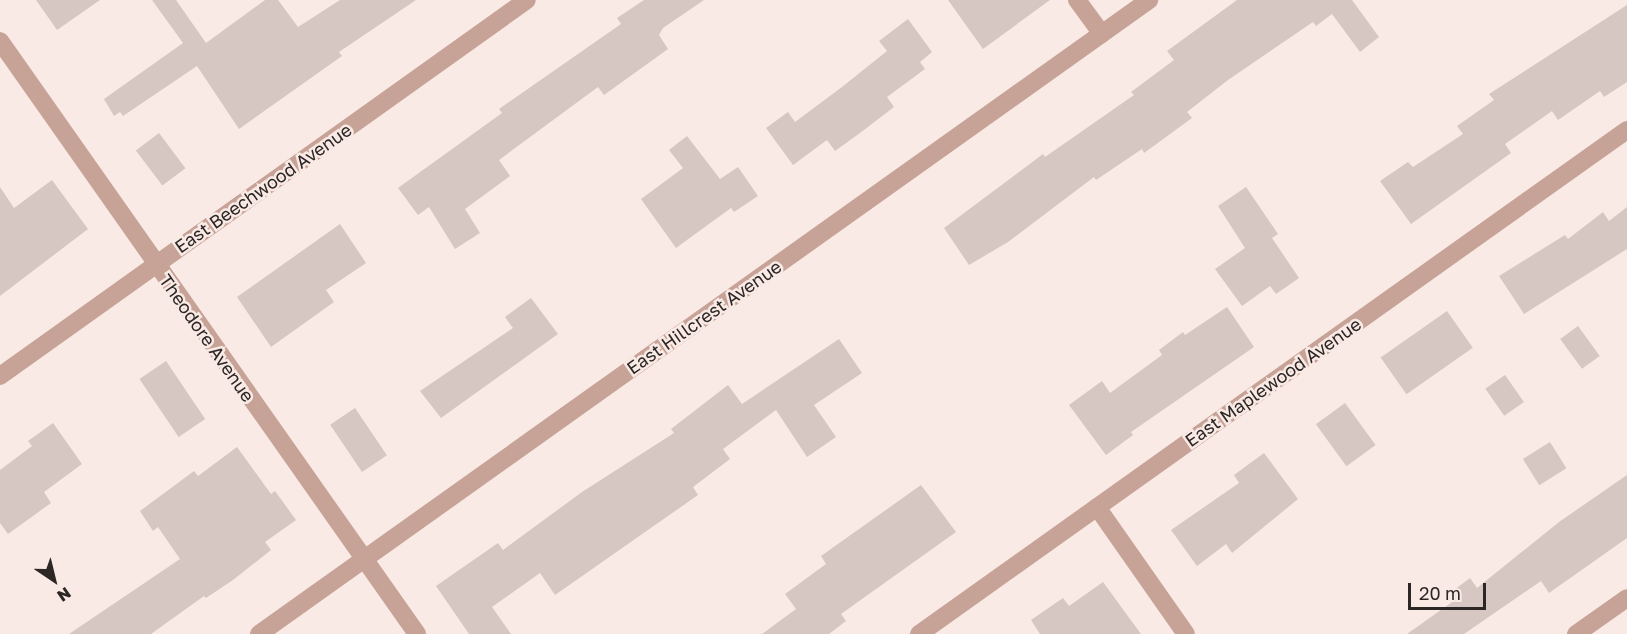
<!DOCTYPE html>
<style>
body{margin:0}
#map{position:relative;width:1627px;height:634px;overflow:hidden;background:#f9eae5;font-family:"Golos Text",sans-serif}
div>[style]{position:absolute}
.building>*{inset:0;background:#d6c7c2;transform-origin:0 0}
.street>*{height:18px;margin:-9px;padding:0 9px;transform-origin:9px;border-radius:9px;background:#c7a397}
span{translate:-50% -50%;white-space:nowrap;text-align:center;line-height:1.15;-webkit-text-stroke:5px #f9eae5;paint-order:stroke}
.street-label{font-size:18px;color:#2c2725}
.north{position:absolute;left:24px;top:550px;width:60px;height:60px;-webkit-text-stroke:4px #f9eae5;paint-order:stroke;rotate:145deg;font-size:16px;font-weight:700;line-height:24px;text-align:center;color:#2c2725}
.north::after{content:'';display:block;margin:auto;width:21px;height:27px;background:#2c2725;clip-path:polygon(50% 0,100% 100%,50% 72%,0 100%)}
.scale{position:absolute;left:1408px;top:583px;width:78px;height:27px;box-sizing:border-box;border:3px solid #2c2725;border-top:0;padding-left:8px;font-size:18px;line-height:21px;white-space:nowrap;color:#2c2725;-webkit-text-stroke:4px #f9eae5;paint-order:stroke}
</style>
<div id="map">
<div class="building">
<i style="clip-path:polygon(36px 0,100px 0,57px 30px)"></i>
<i style="clip-path:polygon(152px 0,176px 0,206px 43px,265px 0,278px 0,298px 27px,340px 0,416px 0,339px 52px,342px 56px,239px 129px,197px 66px,123px 116px,120px 112px,114px 116px,104px 99px,183px 43px)"></i>
<i style="clip-path:polygon(644px 0,704px 0,663px 28px,659px 35px,668px 49px,604px 95px,598px 87px,499px 160px,510px 176px,465px 209px,480px 233px,455px 249px,429px 207px,418px 215px,398px 188px,502px 113px,499px 109px,621px 24px,617px 18px)"></i>
<i style="clip-path:polygon(948px 0,1050px 0,983px 49px)"></i>
<i style="clip-path:polygon(1237px 0,1352px 0,1379px 37px,1360px 52px,1332px 14px,1316px 26px,1313px 22px,1228px 80px,1187px 112px,1192px 118px,1144px 153px,1142px 149px,1096px 180px,1094px 177px,1008px 242px,969px 265px,944px 228px,1043px 154px,1045px 157px,1134px 95px,1131px 92px,1174px 60px,1167px 51px)"></i>
<i style="clip-path:polygon(1627px 5px,1627px 82px,1604px 97px,1600px 91px,1558px 120px,1552px 111px,1505px 144px,1511px 153px,1411px 224px,1380px 181px,1408px 162px,1413px 167px,1463px 134px,1457px 126px,1494px 100px,1489px 94px)"></i>
<i style="clip-path:polygon(908px 19px,932px 52px,920px 62px,925px 69px,887px 97px,894px 107px,860px 133px,835px 151px,827px 140px,793px 165px,766px 128px,788px 112px,795px 122px,842px 87px,887px 51px,879px 41px)"></i>
<i style="left:159px;top:133px;width:44px;height:29px;rotate:53deg"></i>
<i style="clip-path:polygon(687px 136px,720px 179px,738px 167px,758px 196px,734px 212px,731px 208px,676px 248px,641px 199px,683px 168px,669px 150px)"></i>
<i style="clip-path:polygon(52px 180px,88px 229px,0 296px,0 187px,14px 208px)"></i>
<i style="clip-path:polygon(1246px 187px,1278px 234px,1272px 238px,1299px 278px,1276px 294px,1270px 286px,1242px 306px,1215px 269px,1245px 248px,1218px 206px)"></i>
<i style="clip-path:polygon(1627px 207px,1627px 249px,1524px 314px,1499px 276px,1565px 235px,1568px 239px,1603px 212px,1609px 221px)"></i>
<i style="clip-path:polygon(340px 224px,366px 263px,326px 290px,334px 302px,271px 347px,237px 297px)"></i>
<i style="clip-path:polygon(531px 298px,558px 334px,441px 418px,420px 391px,513px 328px,505px 317px)"></i>
<i style="clip-path:polygon(1227px 307px,1254px 347px,1131px 432px,1133px 435px,1106px 455px,1069px 405px,1102px 381px,1110px 393px,1162px 355px,1159px 350px,1183px 332px,1185px 335px)"></i>
<i style="left:1447px;top:311px;width:45px;height:81px;rotate:55deg"></i>
<i style="left:1578px;top:326px;width:37px;height:22px;rotate:54deg"></i>
<i style="clip-path:polygon(839px 339px,862px 373px,814px 405px,836px 437px,807px 457px,776px 410px,723px 449px,730px 459px,693px 487px,698px 495px,555px 595px,540px 573px,492px 607px,511px 634px,469px 634px,436px 586px,498px 543px,503px 550px,582px 492px,674px 433px,671px 429px,728px 385px,742px 404px)"></i>
<i style="left:166px;top:361px;width:70px;height:32px;rotate:56deg"></i>
<i style="left:1505px;top:375px;width:33px;height:24px;rotate:55deg"></i>
<i style="left:1345px;top:403px;width:52px;height:36px;rotate:54deg"></i>
<i style="left:355px;top:408px;width:57px;height:30px;rotate:56deg"></i>
<i style="clip-path:polygon(53px 423px,82px 464px,44px 492px,51px 503px,8px 534px,0 523px,0 470px,32px 446px,28px 441px)"></i>
<i style="left:1550px;top:442px;width:31px;height:32px;rotate:58deg"></i>
<i style="clip-path:polygon(237px 447px,271px 494px,275px 491px,296px 520px,265px 542px,271px 550px,233px 580px,206px 598px,204px 596px,151px 634px,69px 634px,180px 559px,158px 527px,153px 531px,140px 511px,194px 471px,198px 476px)"></i>
<i style="clip-path:polygon(1264px 453px,1298px 499px,1232px 553px,1226px 544px,1197px 566px,1171px 530px,1239px 483px,1234px 475px)"></i>
<i style="clip-path:polygon(1627px 475px,1627px 538px,1549px 593px,1541px 581px,1464px 634px,1407px 634px,1455px 600px,1450px 593px,1470px 578px,1477px 588px,1559px 522px)"></i>
<i style="clip-path:polygon(921px 485px,956px 532px,841px 614px,846px 621px,829px 634px,762px 634px,796px 609px,785px 594px,826px 564px,821px 556px)"></i>
<i style="clip-path:polygon(1103px 582px,1141px 634px,1040px 634px,1031px 620px,1063px 598px,1069px 606px)"></i>
</div>
<div class="street">
<i style="left:1077px;top:0;width:42px;rotate:53.7deg"></i>
<i style="left:0;top:41px;width:725px;rotate:54.88deg"></i>
<i style="left:0;top:376px;width:647px;rotate:-35.51deg"></i>
<i style="left:1097px;top:507px;width:155px;rotate:55deg"></i>
<i style="left:259px;top:634px;width:1093px;rotate:-35.46deg"></i>
<i style="left:919px;top:634px;width:869px;rotate:-35.45deg"></i>
<i style="left:1576px;top:634px;width:62px;rotate:-35.2deg"></i>
</div>
<div class="street-label">
<span style="left:263px;top:188px;rotate:-35deg">East Beechwood Avenue</span>
<span style="left:704px;top:317px;rotate:-35deg">East Hillcrest Avenue</span>
<span style="left:207px;top:338px;rotate:55deg">Theodore Avenue</span>
<span style="left:1273px;top:382px;rotate:-35deg">East Maplewood Avenue</span>
</div>
<div class="north">N</div>
<div class="scale">20 m</div>
</div>
